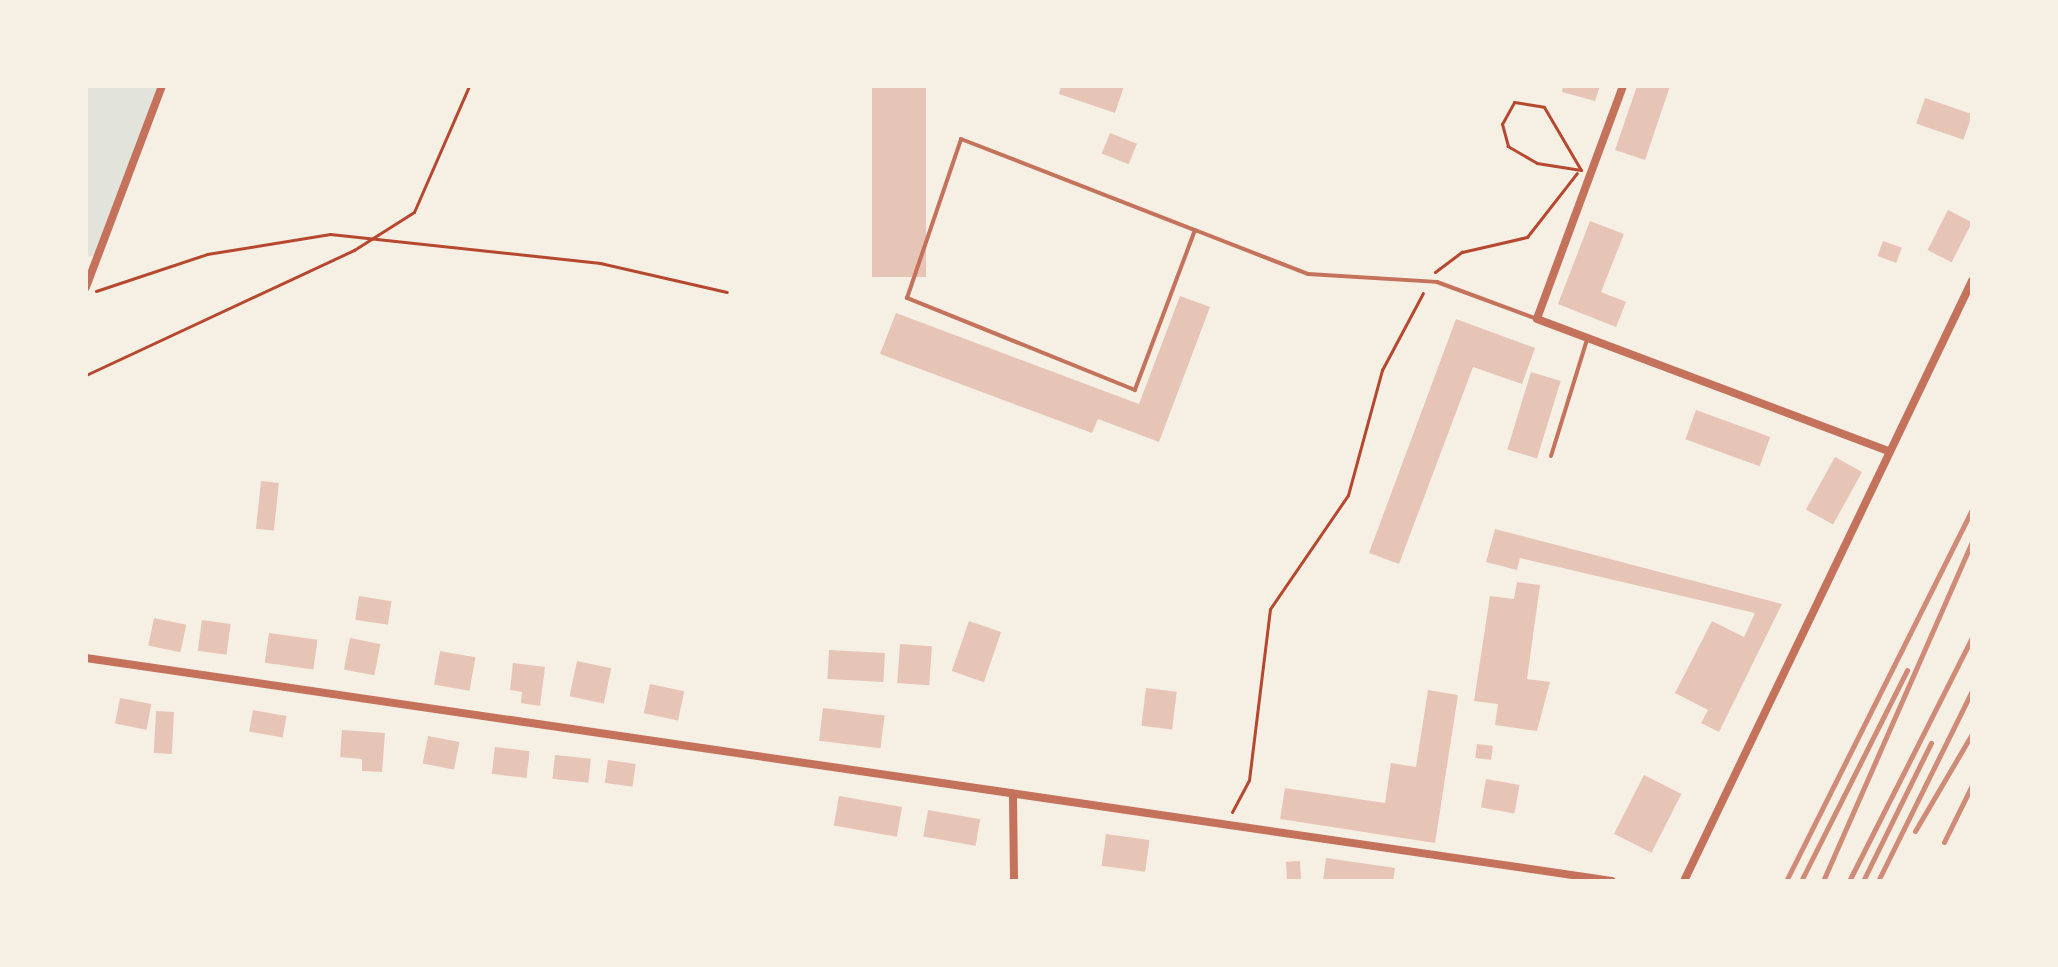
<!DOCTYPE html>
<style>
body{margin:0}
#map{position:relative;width:2058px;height:967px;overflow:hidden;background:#f6efe4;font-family:Commissioner,sans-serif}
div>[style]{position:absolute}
.green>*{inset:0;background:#e2e4dc}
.building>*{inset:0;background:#e6c5b7;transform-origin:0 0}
.path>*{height:3px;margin:-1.5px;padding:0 1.5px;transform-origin:1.5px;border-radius:1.5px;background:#b5482f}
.service>*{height:4px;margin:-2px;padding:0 2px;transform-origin:2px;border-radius:2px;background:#c5725c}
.minor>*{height:8px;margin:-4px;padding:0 4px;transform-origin:4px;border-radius:4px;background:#c5725c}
.rail>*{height:5px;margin:-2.5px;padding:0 2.5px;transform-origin:2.5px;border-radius:2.5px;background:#cf8b77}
span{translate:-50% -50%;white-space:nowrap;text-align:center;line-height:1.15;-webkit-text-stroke:6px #f6efe4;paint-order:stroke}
.frame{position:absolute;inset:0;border:88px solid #f6efe4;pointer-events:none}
</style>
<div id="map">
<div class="green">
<i style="clip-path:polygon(86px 86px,162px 86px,98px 255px,86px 257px)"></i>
</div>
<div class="building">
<i style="left:872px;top:86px;width:54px;height:191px"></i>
<i style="clip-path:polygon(1061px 86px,1124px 86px,1115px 113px,1059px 94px)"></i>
<i style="clip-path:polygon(1563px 86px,1600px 86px,1595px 101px,1562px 92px)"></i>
<i style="clip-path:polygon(1637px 86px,1670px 86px,1645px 160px,1615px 150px)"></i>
<i style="left:1925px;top:98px;width:50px;height:27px;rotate:19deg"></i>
<i style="left:1110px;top:133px;width:29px;height:22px;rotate:22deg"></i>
<i style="left:1948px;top:210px;width:27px;height:45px;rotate:27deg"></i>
<i style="clip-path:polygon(1590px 221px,1624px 234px,1601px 292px,1626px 302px,1616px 327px,1558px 304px)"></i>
<i style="left:1883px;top:241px;width:20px;height:16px;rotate:20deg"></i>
<i style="clip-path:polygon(1180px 296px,1210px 307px,1159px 442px,1098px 419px,1092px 433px,880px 354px,896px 313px,1139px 404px)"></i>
<i style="clip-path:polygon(1456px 319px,1535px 348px,1522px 384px,1473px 367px,1399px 564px,1369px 553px)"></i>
<i style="left:1531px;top:372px;width:31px;height:81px;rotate:17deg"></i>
<i style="left:1696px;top:410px;width:79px;height:31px;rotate:20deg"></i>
<i style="left:1835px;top:457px;width:31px;height:60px;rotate:29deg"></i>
<i style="left:261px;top:481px;width:18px;height:48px;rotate:6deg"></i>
<i style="clip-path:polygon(1495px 529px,1782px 604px,1719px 732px,1701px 723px,1708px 710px,1675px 693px,1712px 621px,1744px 637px,1755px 613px,1520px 558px,1517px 570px,1486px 562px)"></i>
<i style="clip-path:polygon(1517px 582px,1540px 585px,1527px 679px,1550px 682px,1537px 731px,1495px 725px,1498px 704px,1474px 701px,1490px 596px,1514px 599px)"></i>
<i style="left:359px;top:596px;width:33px;height:24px;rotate:9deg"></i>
<i style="left:154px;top:618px;width:33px;height:28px;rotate:12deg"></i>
<i style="left:202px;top:620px;width:29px;height:31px;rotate:8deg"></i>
<i style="left:969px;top:621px;width:34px;height:53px;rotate:19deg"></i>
<i style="left:269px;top:633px;width:49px;height:30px;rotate:8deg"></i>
<i style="left:350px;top:638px;width:31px;height:32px;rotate:11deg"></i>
<i style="left:900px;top:644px;width:32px;height:39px;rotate:4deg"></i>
<i style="left:829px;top:650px;width:56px;height:29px;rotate:3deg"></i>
<i style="left:440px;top:651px;width:36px;height:34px;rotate:10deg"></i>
<i style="left:577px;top:661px;width:35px;height:36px;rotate:12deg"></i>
<i style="clip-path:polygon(513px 663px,545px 667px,540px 706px,521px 703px,522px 692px,510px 690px)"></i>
<i style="left:650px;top:684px;width:35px;height:30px;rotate:12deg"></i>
<i style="left:1146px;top:688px;width:31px;height:38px;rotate:7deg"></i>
<i style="clip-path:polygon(1428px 690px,1458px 695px,1435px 843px,1280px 819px,1285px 788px,1385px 803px,1391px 763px,1416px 767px)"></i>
<i style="left:120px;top:698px;width:32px;height:26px;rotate:11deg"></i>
<i style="left:823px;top:708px;width:62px;height:33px;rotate:7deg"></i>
<i style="left:253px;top:710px;width:34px;height:22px;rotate:10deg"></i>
<i style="left:156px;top:711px;width:18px;height:42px;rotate:3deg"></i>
<i style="clip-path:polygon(342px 730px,385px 733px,382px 772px,362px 771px,362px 759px,340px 757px)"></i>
<i style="left:428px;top:736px;width:32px;height:28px;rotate:11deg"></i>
<i style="left:1477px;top:744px;width:16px;height:14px;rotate:7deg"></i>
<i style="left:495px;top:747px;width:35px;height:27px;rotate:7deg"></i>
<i style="left:555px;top:755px;width:36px;height:24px;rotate:6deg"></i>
<i style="left:608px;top:760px;width:28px;height:23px;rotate:8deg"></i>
<i style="left:1644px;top:775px;width:42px;height:66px;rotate:27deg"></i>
<i style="left:1486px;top:779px;width:34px;height:29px;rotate:10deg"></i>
<i style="left:839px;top:796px;width:64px;height:30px;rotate:10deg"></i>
<i style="left:928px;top:810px;width:53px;height:27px;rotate:10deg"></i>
<i style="left:1106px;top:834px;width:44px;height:32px;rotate:8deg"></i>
<i style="clip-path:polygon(1326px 858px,1395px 868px,1393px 881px,1323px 881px)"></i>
<i style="left:1300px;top:861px;width:20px;height:14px;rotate:87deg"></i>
</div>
<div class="path">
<i style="left:1514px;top:102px;width:30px;rotate:9deg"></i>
<i style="left:1544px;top:107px;width:73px;rotate:59.6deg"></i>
<i style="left:1581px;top:170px;width:45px;rotate:-171deg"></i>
<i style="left:1537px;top:163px;width:34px;rotate:-150deg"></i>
<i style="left:1508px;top:146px;width:23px;rotate:-105deg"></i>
<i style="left:1502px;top:124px;width:25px;rotate:-61deg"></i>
<i style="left:1435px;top:272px;width:34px;rotate:-37deg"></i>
<i style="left:1462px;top:252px;width:67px;rotate:-13deg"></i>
<i style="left:1527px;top:237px;width:81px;rotate:-52deg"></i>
<i style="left:96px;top:291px;width:117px;rotate:-18.4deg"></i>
<i style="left:207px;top:254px;width:125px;rotate:-9.2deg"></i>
<i style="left:330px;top:234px;width:272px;rotate:6.1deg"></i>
<i style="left:600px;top:263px;width:130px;rotate:12.9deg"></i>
<i style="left:86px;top:375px;width:296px;rotate:-25deg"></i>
<i style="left:354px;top:250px;width:71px;rotate:-32.3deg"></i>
<i style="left:414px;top:212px;width:137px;rotate:-66.4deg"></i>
<i style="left:1232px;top:812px;width:36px;rotate:-62deg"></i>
<i style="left:1249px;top:780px;width:172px;rotate:-83deg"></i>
<i style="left:1270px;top:609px;width:138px;rotate:-55.6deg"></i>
<i style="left:1348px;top:495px;width:130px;rotate:-74.8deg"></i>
<i style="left:1382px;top:370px;width:87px;rotate:-62deg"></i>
</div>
<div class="service">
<i style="left:1195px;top:230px;width:171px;rotate:110.6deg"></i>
<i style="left:1135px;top:390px;width:246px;rotate:-158deg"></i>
<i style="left:907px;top:298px;width:168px;rotate:-71.2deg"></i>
<i style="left:961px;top:139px;width:251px;rotate:21.3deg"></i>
<i style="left:1195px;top:230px;width:121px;rotate:21.3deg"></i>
<i style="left:1308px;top:274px;width:129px;rotate:3.5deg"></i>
<i style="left:1437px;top:282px;width:107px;rotate:20.3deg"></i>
<i style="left:1551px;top:456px;width:121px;rotate:-72.8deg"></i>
</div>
<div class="minor">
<i style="left:1623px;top:86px;width:248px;rotate:110.3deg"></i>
<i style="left:1537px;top:319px;width:376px;rotate:20.6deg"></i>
<i style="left:86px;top:287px;width:215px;rotate:-69.3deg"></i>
<i style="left:86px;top:658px;width:1542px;rotate:8.31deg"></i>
<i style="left:1013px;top:796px;width:85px;rotate:89.3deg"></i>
<i style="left:1684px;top:881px;width:666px;rotate:-64.36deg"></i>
</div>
<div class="rail">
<i style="left:1915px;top:831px;width:113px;rotate:-59.6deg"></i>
<i style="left:1944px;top:842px;width:64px;rotate:-63.8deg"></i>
<i style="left:1786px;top:881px;width:415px;rotate:-63.4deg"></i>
<i style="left:1801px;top:881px;width:236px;rotate:-63.3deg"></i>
<i style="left:1823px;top:881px;width:370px;rotate:-66.3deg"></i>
<i style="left:1849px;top:881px;width:272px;rotate:-63.2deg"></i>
<i style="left:1863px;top:881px;width:154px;rotate:-63.8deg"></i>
<i style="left:1878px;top:881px;width:212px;rotate:-63.7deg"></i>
</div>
<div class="frame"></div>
</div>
